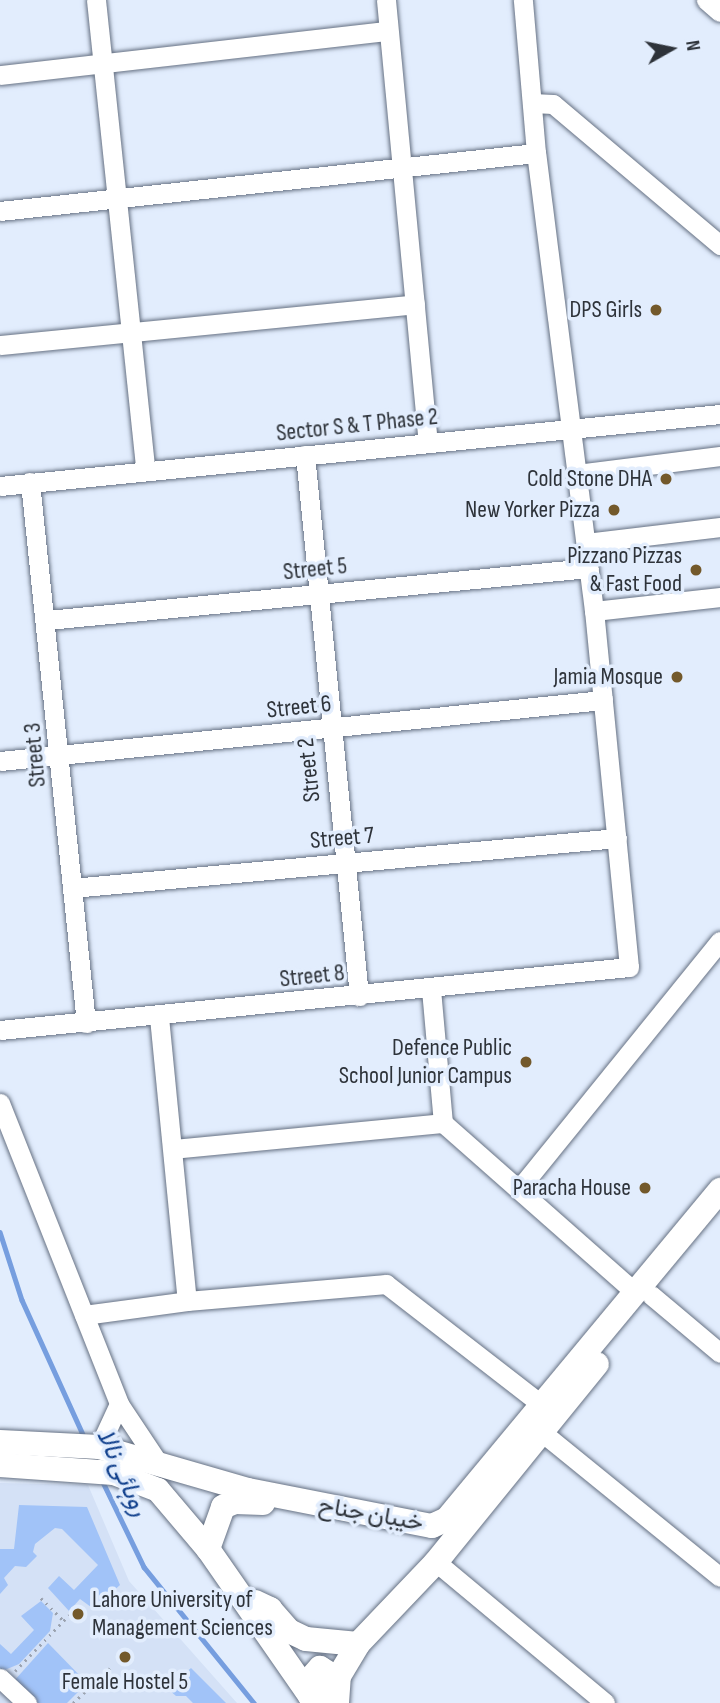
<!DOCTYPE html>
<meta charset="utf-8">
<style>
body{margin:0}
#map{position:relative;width:720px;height:1703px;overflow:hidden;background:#e2edfd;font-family:"Sofia Sans Condensed",Vazirmatn,sans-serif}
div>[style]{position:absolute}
.built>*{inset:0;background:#d4e1f6}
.green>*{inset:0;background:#a1c3f8}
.stream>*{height:4.5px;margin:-2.25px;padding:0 2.25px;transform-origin:2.25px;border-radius:2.25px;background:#769edf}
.path>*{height:2.5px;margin-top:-1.25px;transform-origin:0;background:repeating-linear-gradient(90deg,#9ba3b0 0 2px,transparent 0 7px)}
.roads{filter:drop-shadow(0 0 2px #667183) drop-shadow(0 0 2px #667183)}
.minor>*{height:19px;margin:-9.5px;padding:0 9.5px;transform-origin:9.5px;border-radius:9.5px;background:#fff}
.major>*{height:24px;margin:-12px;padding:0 12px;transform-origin:12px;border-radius:12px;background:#fff}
.dots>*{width:19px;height:19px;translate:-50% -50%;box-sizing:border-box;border:4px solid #e2edfd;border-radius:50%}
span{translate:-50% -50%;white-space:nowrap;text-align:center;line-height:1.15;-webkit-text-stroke:7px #e2edfd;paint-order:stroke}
.poi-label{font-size:24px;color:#2e333a}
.right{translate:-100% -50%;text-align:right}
.left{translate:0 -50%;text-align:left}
.street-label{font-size:24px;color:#2e333a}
.water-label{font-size:26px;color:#12418d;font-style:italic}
.north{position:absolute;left:636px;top:14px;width:70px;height:70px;-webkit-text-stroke:5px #e2edfd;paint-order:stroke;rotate:81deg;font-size:19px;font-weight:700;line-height:28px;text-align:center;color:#2e333a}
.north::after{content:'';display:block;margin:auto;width:24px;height:32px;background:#2e333a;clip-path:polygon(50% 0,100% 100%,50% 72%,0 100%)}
</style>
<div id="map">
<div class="built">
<i style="clip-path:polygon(0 1483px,88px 1485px,129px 1581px,237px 1703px,0 1703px)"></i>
</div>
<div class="green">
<i style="clip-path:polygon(19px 1505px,87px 1507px,120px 1585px,98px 1605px,91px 1607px,80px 1599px,69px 1611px,48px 1588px,59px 1576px,74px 1590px,98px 1565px,62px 1529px,55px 1528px,35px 1544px,33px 1552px,37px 1556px,26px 1567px,15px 1566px,4px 1578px,8px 1585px,0 1594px,0 1549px,14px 1549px)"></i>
<i style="clip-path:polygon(41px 1601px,53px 1613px,50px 1631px,19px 1664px,0 1672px,0 1644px,11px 1654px,34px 1630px,21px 1616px)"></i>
<i style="clip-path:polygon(48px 1643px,87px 1683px,67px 1703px,34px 1703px,13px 1682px)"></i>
<i style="clip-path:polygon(191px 1668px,226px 1703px,193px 1703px,186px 1696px,176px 1696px,168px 1689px)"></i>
</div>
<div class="stream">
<i style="left:0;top:1232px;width:71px;rotate:72.1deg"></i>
<i style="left:22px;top:1300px;width:153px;rotate:65.6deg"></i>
<i style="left:102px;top:1480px;width:97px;rotate:64.2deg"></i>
<i style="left:144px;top:1567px;width:175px;rotate:51deg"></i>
</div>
<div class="path">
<i style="left:41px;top:1598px;width:31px;rotate:45deg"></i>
<i style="left:15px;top:1671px;width:78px;rotate:-46deg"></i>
<i style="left:73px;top:1703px;width:54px;rotate:-43.5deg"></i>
</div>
<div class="roads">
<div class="minor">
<i style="left:96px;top:0;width:473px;rotate:84deg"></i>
<i style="left:386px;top:0;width:444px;rotate:84.6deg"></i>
<i style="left:706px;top:0;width:18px;rotate:41deg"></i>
<i style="left:0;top:75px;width:390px;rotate:-6.5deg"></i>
<i style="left:532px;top:103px;width:21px;rotate:3deg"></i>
<i style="left:553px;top:104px;width:219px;rotate:40.2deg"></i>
<i style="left:0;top:211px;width:539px;rotate:-6.18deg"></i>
<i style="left:0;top:345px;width:417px;rotate:-5.6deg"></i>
<i style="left:305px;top:455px;width:544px;rotate:84.3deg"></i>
<i style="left:577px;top:474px;width:144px;rotate:-7.2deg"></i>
<i style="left:30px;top:482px;width:544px;rotate:84.09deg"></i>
<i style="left:0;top:486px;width:724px;rotate:-5.71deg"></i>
<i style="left:586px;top:543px;width:135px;rotate:-6.8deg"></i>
<i style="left:594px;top:611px;width:127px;rotate:-6.3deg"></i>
<i style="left:47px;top:620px;width:544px;rotate:-5.48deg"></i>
<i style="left:0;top:761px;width:606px;rotate:-5.78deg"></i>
<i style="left:72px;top:888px;width:547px;rotate:-5.24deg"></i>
<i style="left:431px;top:989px;width:135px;rotate:84.9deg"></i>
<i style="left:443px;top:1123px;width:256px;rotate:41.4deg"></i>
<i style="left:159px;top:1017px;width:285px;rotate:84.4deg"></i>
<i style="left:0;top:1030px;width:632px;rotate:-5.72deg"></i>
<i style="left:629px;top:967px;width:358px;rotate:-95.6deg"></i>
<i style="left:594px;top:611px;width:462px;rotate:-97.2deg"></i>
<i style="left:536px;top:153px;width:154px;rotate:-94.9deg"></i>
<i style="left:0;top:1103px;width:324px;rotate:68.4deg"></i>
<i style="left:119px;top:1404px;width:72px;rotate:56.3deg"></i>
<i style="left:173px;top:1149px;width:271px;rotate:-5.5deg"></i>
<i style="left:519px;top:1189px;width:319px;rotate:-51deg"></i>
<i style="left:651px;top:1295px;width:90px;rotate:40deg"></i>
<i style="left:84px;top:1315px;width:104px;rotate:-7.7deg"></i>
<i style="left:187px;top:1301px;width:200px;rotate:-4.9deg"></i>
<i style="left:386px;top:1284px;width:197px;rotate:37.8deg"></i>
<i style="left:543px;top:1433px;width:228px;rotate:39.1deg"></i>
<i style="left:99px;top:1447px;width:47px;rotate:-65.1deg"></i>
<i style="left:436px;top:1562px;width:220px;rotate:39.8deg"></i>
<i style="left:0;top:1678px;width:37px;rotate:43deg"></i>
</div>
<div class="major">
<i style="left:0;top:1442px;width:99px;rotate:2.9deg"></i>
<i style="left:99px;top:1447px;width:155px;rotate:16.1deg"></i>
<i style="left:248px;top:1490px;width:187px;rotate:11.1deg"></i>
<i style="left:432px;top:1526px;width:17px;rotate:-25deg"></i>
<i style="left:447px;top:1519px;width:428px;rotate:-50.3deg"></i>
<i style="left:0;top:1465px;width:114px;rotate:4deg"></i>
<i style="left:114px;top:1473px;width:47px;rotate:21.1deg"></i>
<i style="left:158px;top:1490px;width:77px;rotate:49.7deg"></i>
<i style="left:208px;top:1549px;width:188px;rotate:55.2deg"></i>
<i style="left:208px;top:1549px;width:45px;rotate:-70.3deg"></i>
<i style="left:223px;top:1507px;width:13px;rotate:-23deg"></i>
<i style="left:235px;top:1502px;width:28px;rotate:2deg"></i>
<i style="left:255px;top:1602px;width:17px;rotate:25deg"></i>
<i style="left:270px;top:1609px;width:29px;rotate:49deg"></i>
<i style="left:289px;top:1631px;width:19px;rotate:25deg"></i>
<i style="left:306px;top:1639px;width:52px;rotate:5.5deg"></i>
<i style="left:310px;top:1696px;width:17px;rotate:-90deg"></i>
<i style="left:310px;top:1679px;width:15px;rotate:-48deg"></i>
<i style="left:320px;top:1668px;width:9px;rotate:32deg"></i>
<i style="left:328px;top:1673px;width:25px;rotate:83deg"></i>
<i style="left:337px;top:1703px;width:27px;rotate:-86deg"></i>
<i style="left:339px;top:1676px;width:37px;rotate:-59deg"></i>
<i style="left:358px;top:1644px;width:113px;rotate:-46.4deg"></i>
<i style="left:436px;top:1562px;width:255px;rotate:-50.9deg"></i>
</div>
</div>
<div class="dots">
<i style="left:656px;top:310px;background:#73592b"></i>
<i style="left:666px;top:479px;background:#73592b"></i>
<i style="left:614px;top:510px;background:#73592b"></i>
<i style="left:696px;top:570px;background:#73592b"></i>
<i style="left:677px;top:677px;background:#73592b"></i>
<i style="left:526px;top:1062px;background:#73592b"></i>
<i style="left:645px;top:1188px;background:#73592b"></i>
<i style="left:78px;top:1614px;background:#73592b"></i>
<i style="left:125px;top:1657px;background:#73592b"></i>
</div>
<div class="poi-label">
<span class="right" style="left:642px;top:310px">DPS Girls</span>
<span class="right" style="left:652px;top:479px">Cold Stone DHA</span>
<span class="right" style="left:600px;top:510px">New Yorker Pizza</span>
<span class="right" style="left:682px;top:570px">Pizzano Pizzas<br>&amp; Fast Food</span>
<span class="right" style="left:663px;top:677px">Jamia Mosque</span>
<span class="right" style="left:512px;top:1062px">Defence Public<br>School Junior Campus</span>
<span class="right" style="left:631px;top:1188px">Paracha House</span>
<span class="left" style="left:92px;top:1614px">Lahore University of<br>Management Sciences</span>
<span style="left:125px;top:1682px">Female Hostel 5</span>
</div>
<div class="street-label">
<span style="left:357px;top:425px;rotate:-6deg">Sector S &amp; T Phase 2</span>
<span style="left:315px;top:569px;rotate:-6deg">Street 5</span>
<span style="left:299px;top:707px;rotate:-6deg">Street 6</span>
<span style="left:35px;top:755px;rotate:-95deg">Street 3</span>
<span style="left:309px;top:770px;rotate:-96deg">Street 2</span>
<span style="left:342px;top:838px;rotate:-5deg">Street 7</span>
<span style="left:312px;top:976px;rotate:-6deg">Street 8</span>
<span style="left:371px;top:1514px;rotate:10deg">خیبان جناح</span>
</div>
<div class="water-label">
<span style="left:122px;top:1473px;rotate:66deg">روہائی نالا</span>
</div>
<div class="north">N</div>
</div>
